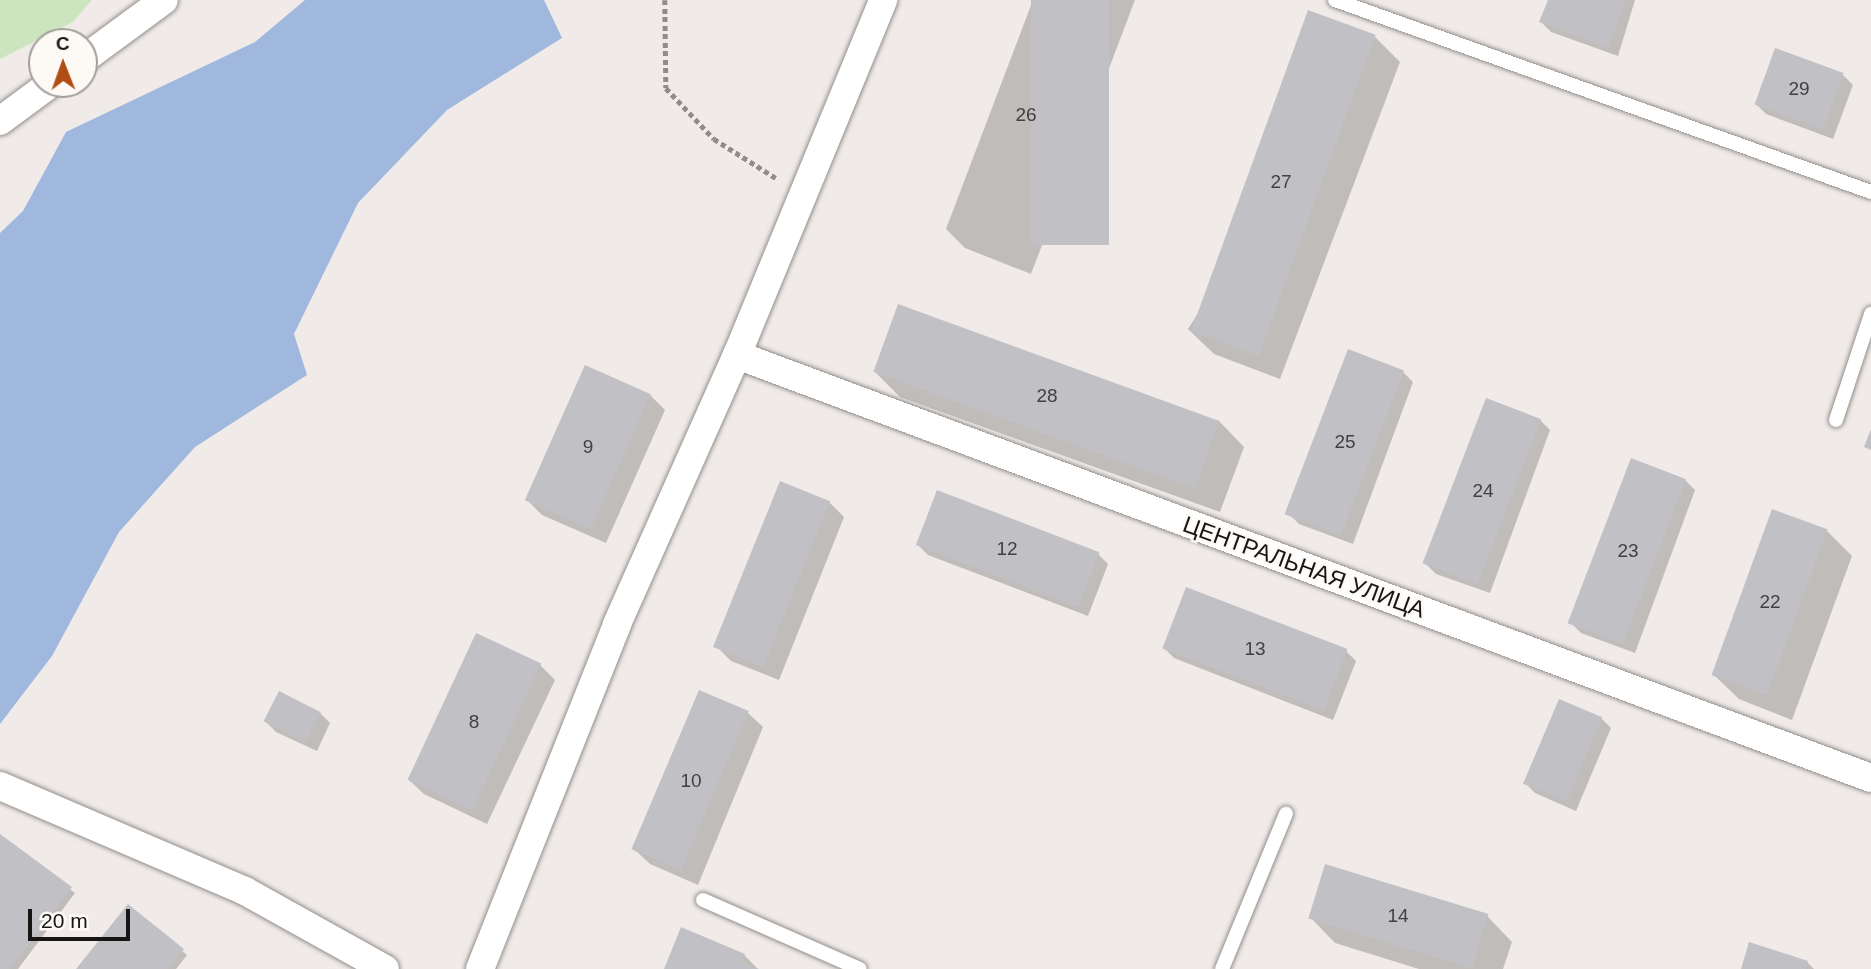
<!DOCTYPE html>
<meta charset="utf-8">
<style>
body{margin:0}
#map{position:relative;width:1871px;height:969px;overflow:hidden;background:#f0ebe8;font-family:Arial,sans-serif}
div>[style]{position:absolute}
.green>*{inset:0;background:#cde5be}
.water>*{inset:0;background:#a0b8dd}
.shadow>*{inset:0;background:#0003}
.building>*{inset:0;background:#c1c0c5;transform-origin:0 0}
.path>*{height:4.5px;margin-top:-2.25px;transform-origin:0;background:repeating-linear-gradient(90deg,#908c8a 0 5px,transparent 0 8.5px)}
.roads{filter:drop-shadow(0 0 2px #928e8b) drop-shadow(0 0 2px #928e8b)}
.service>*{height:14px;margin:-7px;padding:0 7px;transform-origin:7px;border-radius:7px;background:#fff}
.minor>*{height:28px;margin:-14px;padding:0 14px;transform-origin:14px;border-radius:14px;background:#fff}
span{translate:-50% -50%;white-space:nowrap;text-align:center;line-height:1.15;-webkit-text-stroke:5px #fdf9f5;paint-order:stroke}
.number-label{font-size:19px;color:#424041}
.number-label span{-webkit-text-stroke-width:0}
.street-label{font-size:23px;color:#181615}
.north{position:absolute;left:28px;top:28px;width:70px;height:70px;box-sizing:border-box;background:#fdf9f5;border:2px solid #a19e9b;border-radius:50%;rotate:359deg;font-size:19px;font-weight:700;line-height:28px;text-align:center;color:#181615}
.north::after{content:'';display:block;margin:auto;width:24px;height:32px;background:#b04d14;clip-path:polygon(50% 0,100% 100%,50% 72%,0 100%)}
.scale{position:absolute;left:28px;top:909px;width:102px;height:32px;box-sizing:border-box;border:4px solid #181615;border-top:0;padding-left:9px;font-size:21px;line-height:24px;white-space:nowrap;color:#181615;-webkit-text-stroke:5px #fdf9f5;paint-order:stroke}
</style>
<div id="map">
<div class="green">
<i style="clip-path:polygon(0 0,92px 0,73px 22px,0 59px)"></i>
</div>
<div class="water">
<i style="clip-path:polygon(305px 0,544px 0,562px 38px,447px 110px,358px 203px,294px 334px,307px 375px,195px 447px,119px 532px,52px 656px,0 724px,0 233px,23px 211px,66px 132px,255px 42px)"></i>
</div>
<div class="shadow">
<i style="clip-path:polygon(1033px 0,1135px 0,1031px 274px,965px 248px,946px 229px)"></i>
<i style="clip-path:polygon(1549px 0,1635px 0,1618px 56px,1551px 32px,1541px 22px)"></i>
<i style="clip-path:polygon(1375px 37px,1400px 62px,1280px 379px,1214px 354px,1188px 329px)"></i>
<i style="clip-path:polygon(1843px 75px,1853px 85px,1833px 139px,1766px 114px,1756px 104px)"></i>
<i style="clip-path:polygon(875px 372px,1219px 421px,1244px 447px,1220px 512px,900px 397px)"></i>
<i style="clip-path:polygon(1403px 372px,1413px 382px,1353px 544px,1299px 524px,1289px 514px)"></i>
<i style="clip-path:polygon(650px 395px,665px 410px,606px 543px,542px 515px,527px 500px)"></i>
<i style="clip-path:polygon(1540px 420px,1550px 430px,1490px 593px,1436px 574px,1426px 564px)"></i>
<i style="clip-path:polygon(1685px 480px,1695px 490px,1635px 653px,1581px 633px,1571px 623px)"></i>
<i style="clip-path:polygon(829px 502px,844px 517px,779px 680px,731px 661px,716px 646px)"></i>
<i style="clip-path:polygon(1827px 531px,1852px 556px,1792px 720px,1739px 699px,1713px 674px)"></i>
<i style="clip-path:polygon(918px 545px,1098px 554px,1108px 564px,1088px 616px,928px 555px)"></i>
<i style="clip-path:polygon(1187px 589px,1346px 651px,1356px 661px,1333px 720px,1174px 658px,1164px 648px)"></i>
<i style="clip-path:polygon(540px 665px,555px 680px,487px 824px,424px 794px,409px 780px)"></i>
<i style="clip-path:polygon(320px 713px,330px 723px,317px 751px,276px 732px,266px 722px)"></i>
<i style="clip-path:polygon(748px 713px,763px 727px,698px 885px,650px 864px,635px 850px)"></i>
<i style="clip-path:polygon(1601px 718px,1611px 728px,1576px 811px,1535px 793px,1525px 783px)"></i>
<i style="clip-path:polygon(0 836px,75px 893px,18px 969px,0 969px)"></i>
<i style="clip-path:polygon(128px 907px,187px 955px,176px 969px,78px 969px)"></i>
<i style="clip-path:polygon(1487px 916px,1512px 942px,1503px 969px,1419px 969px,1335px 943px,1310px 917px)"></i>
<i style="clip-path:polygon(744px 955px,758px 969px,666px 969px)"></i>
<i style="clip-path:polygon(1807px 962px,1814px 969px,1743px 969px)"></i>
</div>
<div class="building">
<i style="left:1031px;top:0;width:78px;height:245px"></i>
<i style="clip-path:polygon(1548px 0,1626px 0,1608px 48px,1539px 22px)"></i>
<i style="left:1308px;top:10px;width:72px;height:342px;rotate:20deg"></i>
<i style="left:1775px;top:48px;width:73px;height:60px;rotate:20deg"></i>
<i style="left:898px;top:304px;width:342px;height:72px;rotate:20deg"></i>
<i style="left:1348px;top:349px;width:60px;height:177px;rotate:21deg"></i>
<i style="left:585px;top:365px;width:72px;height:148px;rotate:24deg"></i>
<i style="left:1486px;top:398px;width:59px;height:177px;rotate:21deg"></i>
<i style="clip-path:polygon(1871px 429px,1871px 450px,1864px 447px)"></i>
<i style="left:1631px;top:458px;width:59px;height:177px;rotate:21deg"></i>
<i style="left:780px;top:481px;width:54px;height:179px;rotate:22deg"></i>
<i style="left:937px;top:490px;width:174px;height:59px;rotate:21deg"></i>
<i style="left:1772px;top:509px;width:59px;height:177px;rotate:20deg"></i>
<i style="left:1186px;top:587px;width:173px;height:66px;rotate:21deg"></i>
<i style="left:476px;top:633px;width:72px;height:162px;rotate:25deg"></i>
<i style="left:699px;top:690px;width:54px;height:173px;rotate:23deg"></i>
<i style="left:279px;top:691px;width:47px;height:34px;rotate:27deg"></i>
<i style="left:1559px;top:699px;width:47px;height:92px;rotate:23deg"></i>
<i style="clip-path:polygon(0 834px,72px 887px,10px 969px,0 969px)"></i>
<i style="left:1325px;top:864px;width:171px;height:57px;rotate:17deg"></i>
<i style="clip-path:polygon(128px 904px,184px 949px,168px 969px,76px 969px)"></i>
<i style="clip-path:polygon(681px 927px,745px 954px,742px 962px,759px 969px,664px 969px)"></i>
<i style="clip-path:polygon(1749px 942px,1808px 961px,1805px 969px,1741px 969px)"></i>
</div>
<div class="path">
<i style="left:665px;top:0;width:88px;rotate:89.3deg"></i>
<i style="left:666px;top:88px;width:70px;rotate:46.7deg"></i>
<i style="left:714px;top:139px;width:73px;rotate:32.2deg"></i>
</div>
<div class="roads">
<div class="service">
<i style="left:1335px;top:0;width:569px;rotate:19.71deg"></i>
<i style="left:1836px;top:420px;width:112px;rotate:-71.7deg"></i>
<i style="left:703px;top:900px;width:171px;rotate:23.7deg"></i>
<i style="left:1222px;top:969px;width:168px;rotate:-67.6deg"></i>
</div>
<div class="minor">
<i style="left:84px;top:59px;width:99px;rotate:-36.4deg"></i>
<i style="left:0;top:121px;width:62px;rotate:-36.5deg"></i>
<i style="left:737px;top:355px;width:1210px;rotate:20.46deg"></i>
<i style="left:0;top:786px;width:267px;rotate:23.2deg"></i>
<i style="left:245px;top:891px;width:160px;rotate:29.1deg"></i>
<i style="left:480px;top:969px;width:371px;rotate:-68.3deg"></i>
<i style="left:617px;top:624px;width:295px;rotate:-66deg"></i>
<i style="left:737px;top:355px;width:384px;rotate:-67.6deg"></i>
</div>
</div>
<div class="number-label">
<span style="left:1799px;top:89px">29</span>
<span style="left:1026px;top:115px">26</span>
<span style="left:1281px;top:182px">27</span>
<span style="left:1047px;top:396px">28</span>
<span style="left:1345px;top:442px">25</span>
<span style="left:588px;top:447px">9</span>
<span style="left:1483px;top:491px">24</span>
<span style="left:1007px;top:549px">12</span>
<span style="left:1628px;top:551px">23</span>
<span style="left:1770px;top:602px">22</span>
<span style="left:1255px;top:649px">13</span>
<span style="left:474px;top:722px">8</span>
<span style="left:691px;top:781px">10</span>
<span style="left:1398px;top:916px">14</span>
</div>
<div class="street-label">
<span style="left:1304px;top:567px;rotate:20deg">ЦЕНТРАЛЬНАЯ УЛИЦА</span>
</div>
<div class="north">С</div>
<div class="scale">20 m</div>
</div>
